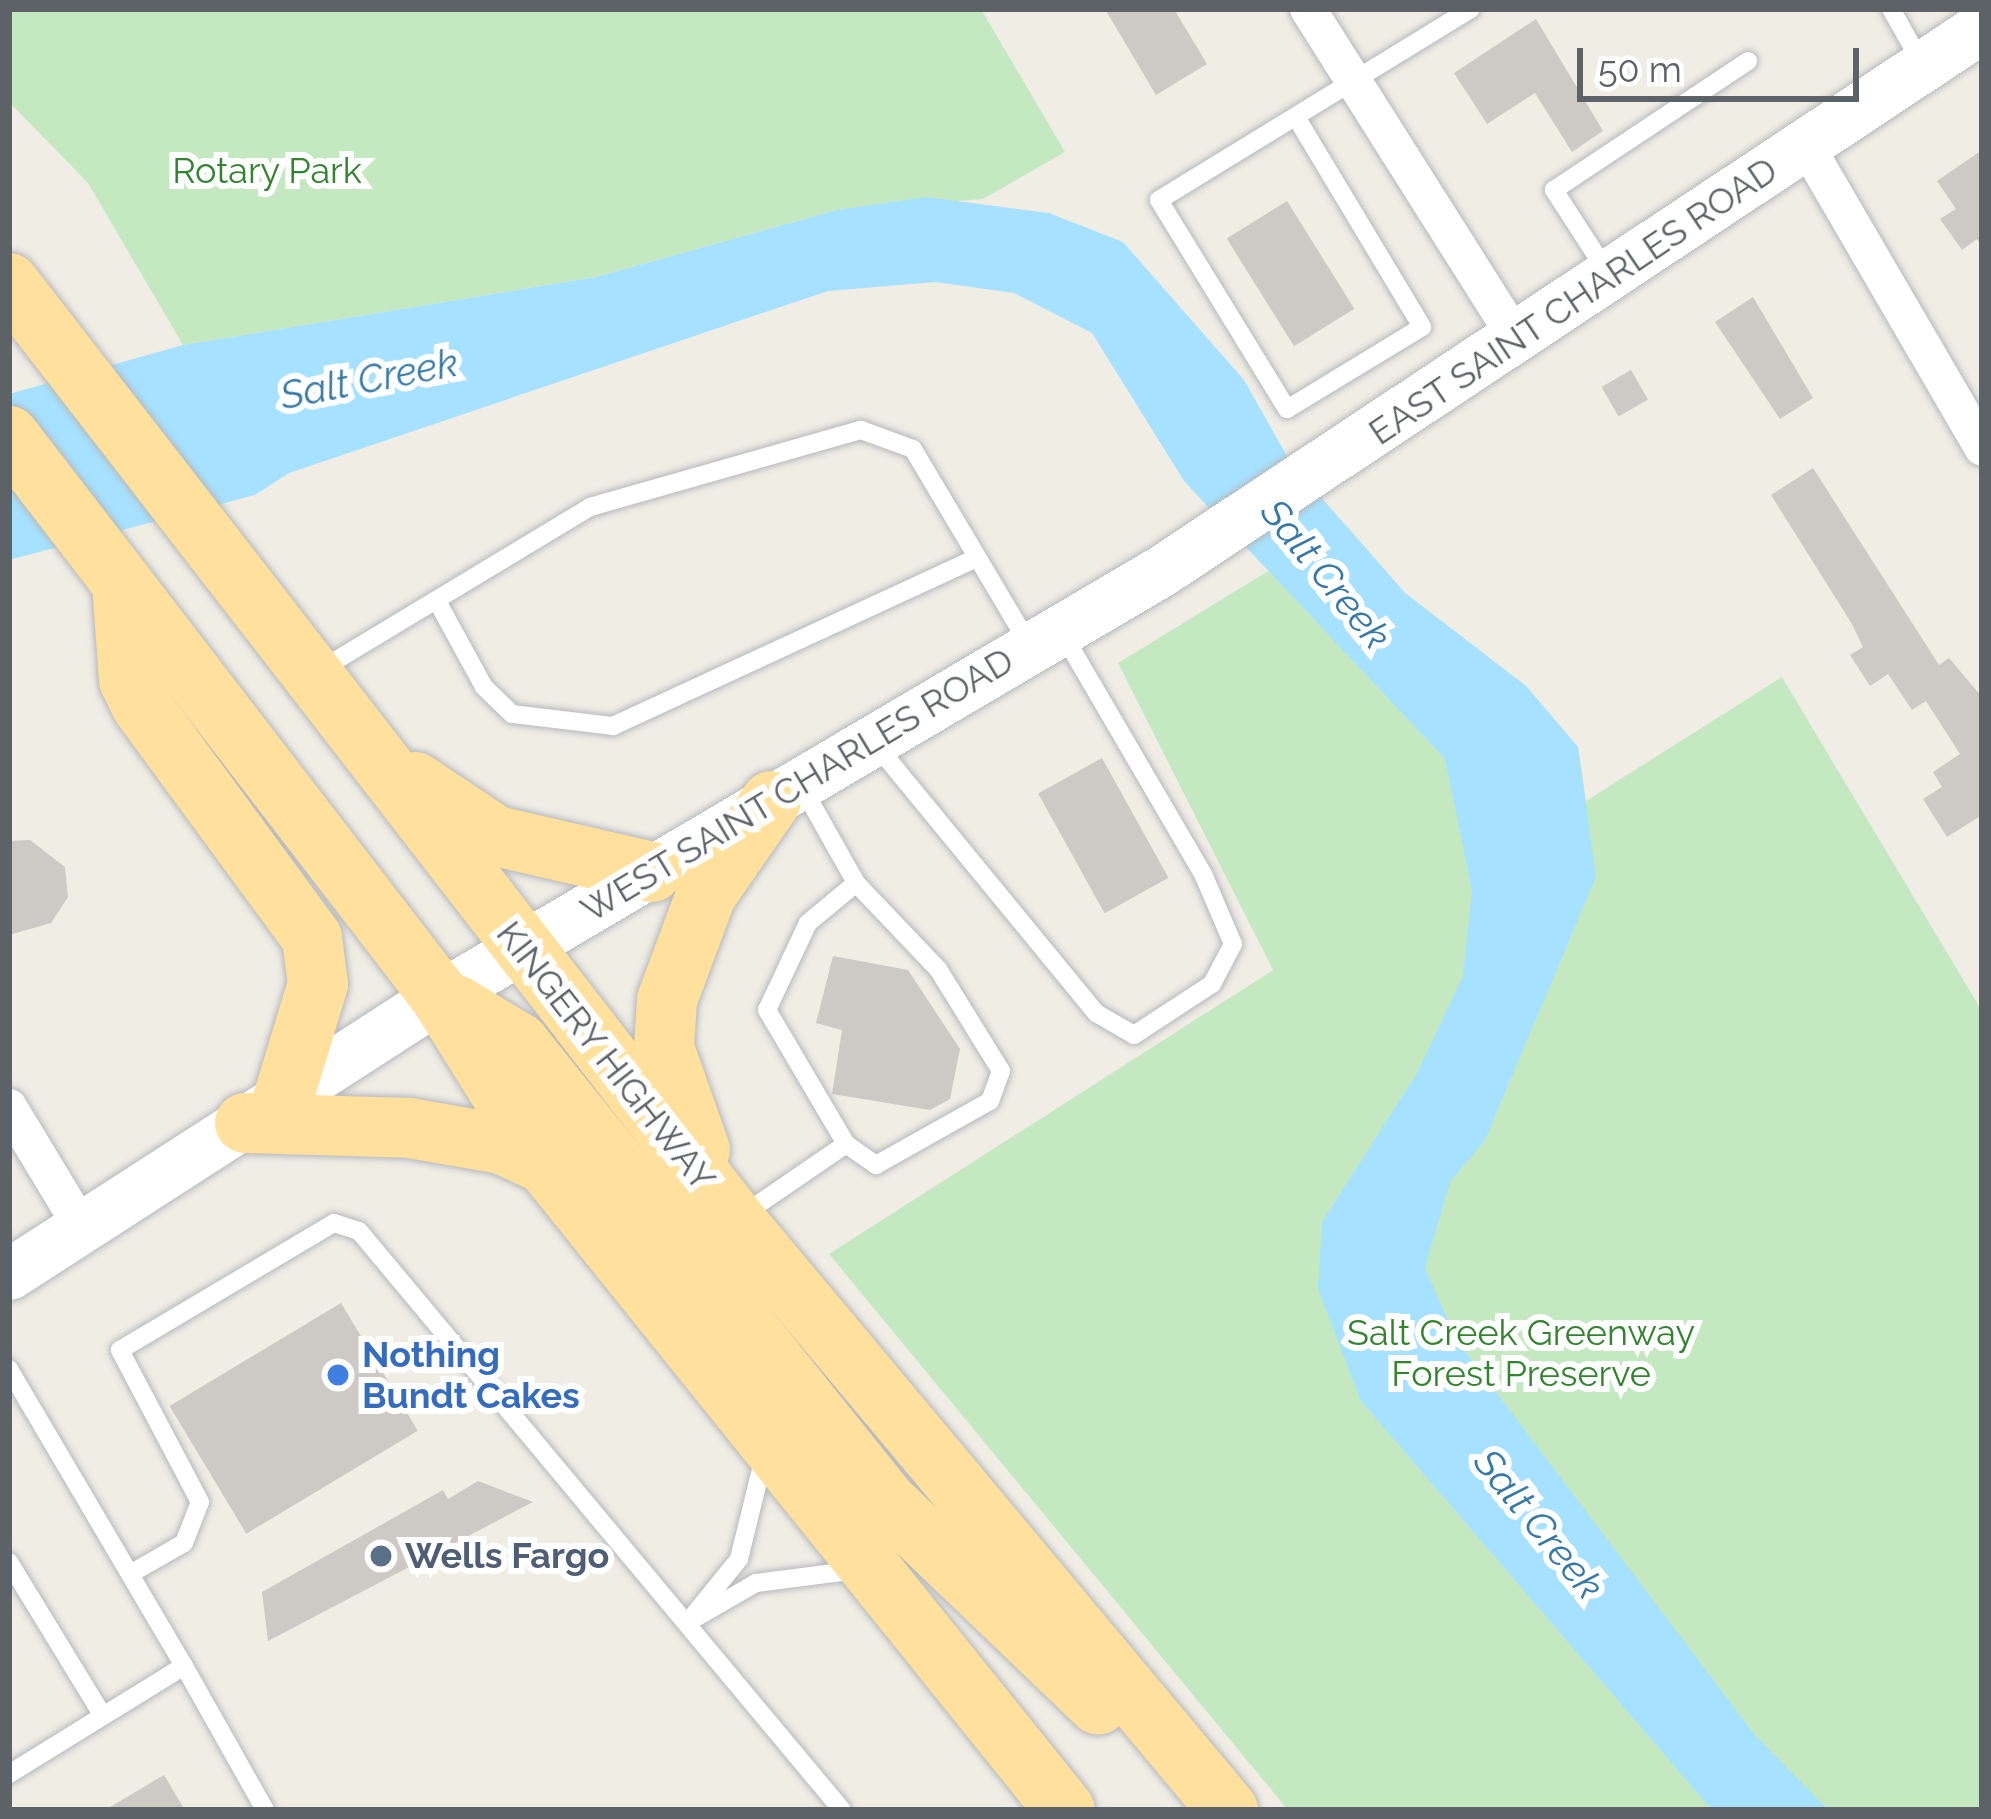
<!DOCTYPE html>
<style>
body{margin:0}
#map{position:relative;width:1991px;height:1819px;overflow:hidden;background:#f0ede5;font-family:Raleway,sans-serif}
div>[style]{position:absolute}
.green>*{inset:0;background:#c4e9c0}
.water>*{inset:0;background:#a6e2ff}
.building>*{inset:0;background:#cdc9c4;transform-origin:0 0}
.roads{filter:drop-shadow(0 0 3px #b6b9bd) drop-shadow(0 0 3px #b6b9bd)}
.service>*{height:18px;margin:-9px;padding:0 9px;transform-origin:9px;border-radius:9px;background:#fff}
.minor>*{height:36px;margin:-18px;padding:0 18px;transform-origin:18px;border-radius:18px;background:#fff}
.secondary>*{height:51px;margin:-25.5px;padding:0 25.5px;transform-origin:25.5px;border-radius:25.5px;background:#fff}
.trunk>*{height:60px;margin:-30px;padding:0 30px;transform-origin:30px;border-radius:30px;background:#ffe09c}
.dots>*{width:33px;height:33px;translate:-50% -50%;box-sizing:border-box;border:6px solid #fff;border-radius:50%}
span{translate:-50% -50%;white-space:nowrap;text-align:center;line-height:1.15;-webkit-text-stroke:12px #fff;paint-order:stroke}
.park-label{font-size:36px;color:#33842e}
.street-label{font-size:36px;color:#5d6267}
.shop-label{font-size:36px;color:#366cbe;font-weight:700}
.left{translate:0 -50%;text-align:left}
.service-label{font-size:36px;color:#4e5e75;font-weight:700}
.water-label{font-size:39px;color:#3679a7;font-style:italic}
.frame{position:absolute;inset:0;border:12px solid #5d6267;pointer-events:none}
.scale{position:absolute;left:1577px;top:48px;width:282px;height:54px;box-sizing:border-box;border:6px solid #5d6267;border-top:0;padding-left:15px;font-size:36px;line-height:42px;white-space:nowrap;color:#5d6267;-webkit-text-stroke:9px #fff;paint-order:stroke}
</style>
<div id="map">
<div class="green">
<i style="clip-path:polygon(9px 9px,981px 9px,1065px 152px,983px 199px,837px 210px,596px 277px,183px 345px,88px 183px,9px 102px)"></i>
<i style="clip-path:polygon(1345px 524px,1405px 593px,1526px 686px,1578px 747px,1586px 801px,1782px 677px,1982px 1011px,1982px 1810px,1288px 1810px,829px 1254px,1273px 970px,1118px 663px)"></i>
</div>
<div class="water">
<i style="clip-path:polygon(926px 197px,1049px 213px,1123px 242px,1244px 380px,1291px 463px,1405px 593px,1526px 686px,1578px 747px,1596px 877px,1485px 1140px,1450px 1182px,1425px 1268px,1456px 1339px,1754px 1734px,1828px 1810px,1712px 1810px,1361px 1401px,1318px 1289px,1322px 1222px,1417px 1073px,1463px 976px,1472px 891px,1445px 759px,1184px 481px,1092px 333px,1014px 293px,935px 282px,828px 291px,289px 473px,255px 495px,9px 560px,9px 394px,183px 345px,596px 277px,837px 210px)"></i>
</div>
<div class="building">
<i style="clip-path:polygon(1105px 9px,1174px 9px,1207px 64px,1156px 95px)"></i>
<i style="clip-path:polygon(1536px 19px,1603px 131px,1572px 152px,1535px 93px,1487px 124px,1454px 73px)"></i>
<i style="clip-path:polygon(1982px 150px,1982px 247px,1977px 239px,1962px 250px,1940px 219px,1956px 209px,1937px 181px)"></i>
<i style="left:1287px;top:201px;width:127px;height:71px;rotate:58deg"></i>
<i style="clip-path:polygon(1753px 297px,1813px 398px,1780px 419px,1715px 322px)"></i>
<i style="left:1631px;top:370px;width:34px;height:34px;rotate:60deg"></i>
<i style="clip-path:polygon(1813px 468px,1939px 665px,1949px 658px,1982px 697px,1982px 815px,1947px 837px,1923px 799px,1942px 787px,1933px 772px,1960px 754px,1926px 701px,1912px 710px,1888px 674px,1870px 686px,1850px 655px,1863px 647px,1852px 624px,1771px 495px)"></i>
<i style="left:1102px;top:758px;width:137px;height:73px;rotate:61deg"></i>
<i style="clip-path:polygon(30px 840px,65px 867px,68px 897px,51px 923px,9px 935px,9px 841px)"></i>
<i style="clip-path:polygon(833px 956px,908px 970px,960px 1049px,950px 1099px,930px 1110px,832px 1094px,842px 1030px,816px 1023px)"></i>
<i style="left:341px;top:1303px;width:149px;height:200px;rotate:59deg"></i>
<i style="clip-path:polygon(478px 1481px,533px 1502px,268px 1641px,262px 1592px,443px 1490px,448px 1499px)"></i>
<i style="clip-path:polygon(164px 1775px,185px 1810px,105px 1810px)"></i>
</div>
<div class="roads">
<div class="service">
<i style="left:1891px;top:9px;width:61px;rotate:60.5deg"></i>
<i style="left:1296px;top:117px;width:245px;rotate:59deg"></i>
<i style="left:1422px;top:327px;width:158px;rotate:148.7deg"></i>
<i style="left:1287px;top:409px;width:245px;rotate:-121.5deg"></i>
<i style="left:1159px;top:200px;width:366px;rotate:-31.5deg"></i>
<i style="left:1607px;top:272px;width:98px;rotate:-122.9deg"></i>
<i style="left:1554px;top:190px;width:233px;rotate:-33.6deg"></i>
<i style="left:437px;top:601px;width:98px;rotate:61.3deg"></i>
<i style="left:484px;top:687px;width:39px;rotate:44deg"></i>
<i style="left:512px;top:714px;width:102px;rotate:6.8deg"></i>
<i style="left:613px;top:726px;width:398px;rotate:-24.8deg"></i>
<i style="left:320px;top:670px;width:315px;rotate:-31.1deg"></i>
<i style="left:590px;top:507px;width:282px;rotate:-15.9deg"></i>
<i style="left:861px;top:430px;width:55px;rotate:20.1deg"></i>
<i style="left:913px;top:449px;width:229px;rotate:59.3deg"></i>
<i style="left:876px;top:745px;width:347px;rotate:50.6deg"></i>
<i style="left:1096px;top:1013px;width:44px;rotate:30.1deg"></i>
<i style="left:1134px;top:1035px;width:93px;rotate:-33.2deg"></i>
<i style="left:1212px;top:984px;width:45px;rotate:-62.3deg"></i>
<i style="left:1233px;top:944px;width:76px;rotate:-113.2deg"></i>
<i style="left:1203px;top:874px;width:279px;rotate:-120.3deg"></i>
<i style="left:802px;top:787px;width:110px;rotate:60.6deg"></i>
<i style="left:856px;top:883px;width:119px;rotate:46.4deg"></i>
<i style="left:938px;top:969px;width:120px;rotate:58.3deg"></i>
<i style="left:1001px;top:1071px;width:32px;rotate:110deg"></i>
<i style="left:990px;top:1101px;width:131px;rotate:150.7deg"></i>
<i style="left:876px;top:1165px;width:37px;rotate:-145deg"></i>
<i style="left:846px;top:1144px;width:156px;rotate:-120.5deg"></i>
<i style="left:767px;top:1010px;width:96px;rotate:-64.8deg"></i>
<i style="left:808px;top:923px;width:62px;rotate:-39.8deg"></i>
<i style="left:741px;top:1216px;width:127px;rotate:-34.4deg"></i>
<i style="left:9px;top:1369px;width:345px;rotate:59.5deg"></i>
<i style="left:184px;top:1666px;width:206px;rotate:148.3deg"></i>
<i style="left:9px;top:1562px;width:180px;rotate:58.6deg"></i>
<i style="left:130px;top:1574px;width:62px;rotate:-29.9deg"></i>
<i style="left:184px;top:1543px;width:44px;rotate:-68.7deg"></i>
<i style="left:200px;top:1502px;width:172px;rotate:-117.8deg"></i>
<i style="left:120px;top:1350px;width:249px;rotate:-30.7deg"></i>
<i style="left:334px;top:1223px;width:26px;rotate:18deg"></i>
<i style="left:359px;top:1231px;width:754px;rotate:50.17deg"></i>
<i style="left:697px;top:1617px;width:68px;rotate:-30deg"></i>
<i style="left:756px;top:1583px;width:103px;rotate:-7.3deg"></i>
<i style="left:688px;top:1622px;width:81px;rotate:-51deg"></i>
<i style="left:739px;top:1559px;width:105px;rotate:-76.2deg"></i>
<i style="left:184px;top:1666px;width:165px;rotate:60.6deg"></i>
</div>
<div class="minor">
<i style="left:1308px;top:9px;width:389px;rotate:57.7deg"></i>
<i style="left:1806px;top:145px;width:350px;rotate:59.8deg"></i>
<i style="left:9px;top:1107px;width:141px;rotate:58.9deg"></i>
</div>
<div class="secondary">
<i style="left:9px;top:1274px;width:513px;rotate:-32.82deg"></i>
<i style="left:440px;top:996px;width:837px;rotate:-30.52deg"></i>
<i style="left:1161px;top:571px;width:985px;rotate:-33.53deg"></i>
</div>
<div class="trunk">
<i style="left:9px;top:283px;width:1185px;rotate:52.23deg"></i>
<i style="left:735px;top:1220px;width:769px;rotate:50.12deg"></i>
<i style="left:9px;top:436px;width:707px;rotate:52.42deg"></i>
<i style="left:440px;top:996px;width:198px;rotate:58deg"></i>
<i style="left:545px;top:1164px;width:829px;rotate:51.17deg"></i>
<i style="left:122px;top:583px;width:97px;rotate:85.9deg"></i>
<i style="left:129px;top:680px;width:28px;rotate:64deg"></i>
<i style="left:141px;top:705px;width:289px;rotate:53.7deg"></i>
<i style="left:312px;top:938px;width:46px;rotate:82.6deg"></i>
<i style="left:318px;top:984px;width:120px;rotate:106.9deg"></i>
<i style="left:415px;top:782px;width:97px;rotate:33.7deg"></i>
<i style="left:496px;top:836px;width:160px;rotate:13deg"></i>
<i style="left:456px;top:1005px;width:74px;rotate:31.1deg"></i>
<i style="left:519px;top:1043px;width:587px;rotate:51.29deg"></i>
<i style="left:886px;top:1501px;width:294px;rotate:43.8deg"></i>
<i style="left:245px;top:1123px;width:164px;rotate:1.7deg"></i>
<i style="left:409px;top:1128px;width:94px;rotate:9.8deg"></i>
<i style="left:502px;top:1144px;width:47px;rotate:24.9deg"></i>
<i style="left:700px;top:1150px;width:108px;rotate:-109.4deg"></i>
<i style="left:664px;top:1048px;width:48px;rotate:-86.4deg"></i>
<i style="left:667px;top:1000px;width:112px;rotate:-69.6deg"></i>
<i style="left:706px;top:895px;width:114px;rotate:-55.3deg"></i>
</div>
</div>
<div class="dots">
<i style="left:338px;top:1375px;background:#3f7fe0"></i>
<i style="left:381px;top:1556px;background:#5c6f8a"></i>
</div>
<div class="park-label">
<span style="left:267px;top:171px">Rotary Park</span>
<span style="left:1521px;top:1353px">Salt Creek Greenway<br>Forest Preserve</span>
</div>
<div class="street-label">
<span style="left:1573px;top:301px;rotate:-34deg">EAST SAINT CHARLES ROAD</span>
<span style="left:797px;top:785px;rotate:-31deg">WEST SAINT CHARLES ROAD</span>
<span style="left:606px;top:1056px;rotate:52deg">KINGERY HIGHWAY</span>
</div>
<div class="shop-label">
<span class="left" style="left:362px;top:1375px">Nothing<br>Bundt Cakes</span>
</div>
<div class="service-label">
<span class="left" style="left:405px;top:1556px">Wells Fargo</span>
</div>
<div class="water-label">
<span style="left:369px;top:379px;rotate:-11deg">Salt Creek</span>
<span style="left:1326px;top:574px;rotate:51deg">Salt Creek</span>
<span style="left:1539px;top:1524px;rotate:51deg">Salt Creek</span>
</div>
<div class="frame"></div>
<div class="scale">50 m</div>
</div>
